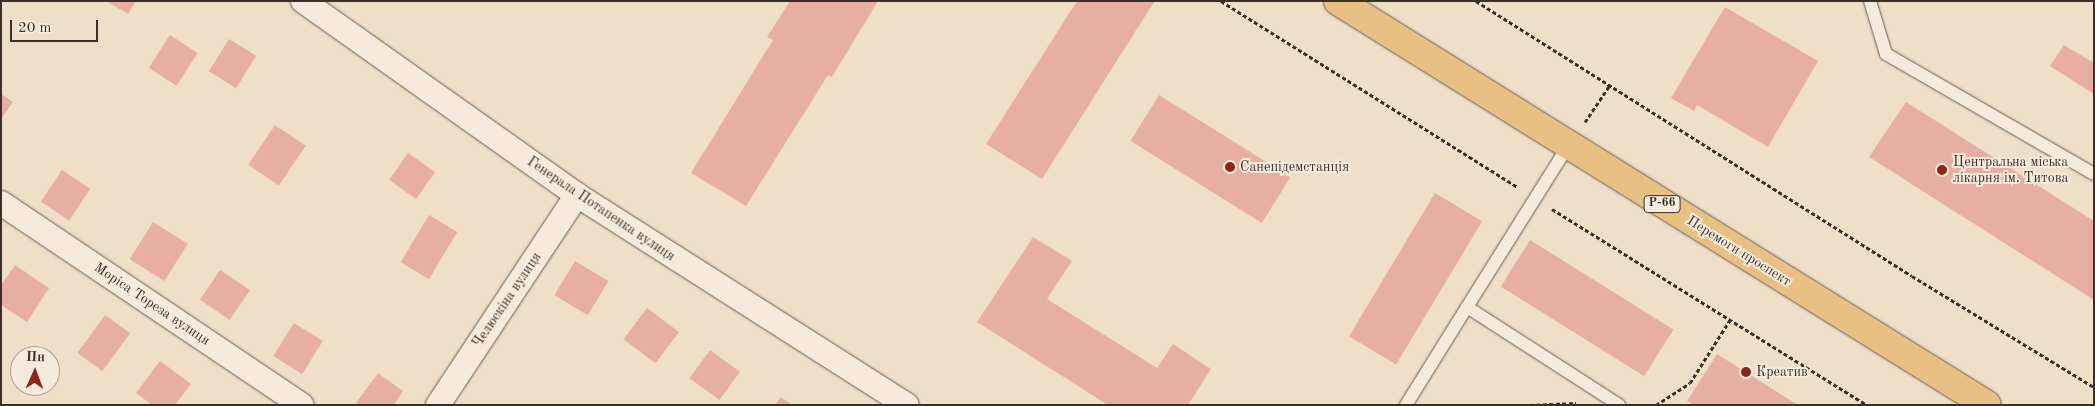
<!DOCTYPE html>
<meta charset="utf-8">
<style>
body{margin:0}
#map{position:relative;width:2095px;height:406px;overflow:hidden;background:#efdfc8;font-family:"Old Standard TT",serif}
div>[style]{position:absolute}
.building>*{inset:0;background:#e7afa3;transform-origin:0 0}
.path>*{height:3px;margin-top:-1.5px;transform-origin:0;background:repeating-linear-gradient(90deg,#3b2f29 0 4px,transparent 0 6.5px)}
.roads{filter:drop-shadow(0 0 1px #685b51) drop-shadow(0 0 1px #685b51)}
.service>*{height:12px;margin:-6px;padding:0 6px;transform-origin:6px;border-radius:6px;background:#f5eadb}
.minor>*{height:24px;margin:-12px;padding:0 12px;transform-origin:12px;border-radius:12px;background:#f5eadb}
.primary>*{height:28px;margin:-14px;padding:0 14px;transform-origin:14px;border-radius:14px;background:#e8c084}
.dots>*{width:14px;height:14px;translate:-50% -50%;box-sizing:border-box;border:2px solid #f5eadb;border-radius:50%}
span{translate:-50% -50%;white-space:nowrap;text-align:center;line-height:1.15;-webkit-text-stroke:4px #f5eadb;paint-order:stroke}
.shield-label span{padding:1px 4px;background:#f5eadb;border:1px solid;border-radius:4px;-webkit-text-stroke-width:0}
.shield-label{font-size:12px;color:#3b2f29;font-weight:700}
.poi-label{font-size:14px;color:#3b2f29}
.left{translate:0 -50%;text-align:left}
.street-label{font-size:14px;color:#3b2f29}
.frame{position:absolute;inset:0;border:2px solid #3b2f29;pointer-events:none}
.north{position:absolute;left:10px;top:346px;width:50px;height:50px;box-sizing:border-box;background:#f5eadb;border:1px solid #ab9f94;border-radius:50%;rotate:2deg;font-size:14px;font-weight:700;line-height:20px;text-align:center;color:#3b2f29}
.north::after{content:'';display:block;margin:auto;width:18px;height:22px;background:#8f2418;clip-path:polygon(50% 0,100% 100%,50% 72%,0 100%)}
.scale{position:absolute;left:10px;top:20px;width:88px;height:22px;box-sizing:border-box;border:2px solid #3b2f29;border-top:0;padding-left:6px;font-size:15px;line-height:18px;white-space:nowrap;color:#3b2f29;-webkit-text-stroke:4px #f5eadb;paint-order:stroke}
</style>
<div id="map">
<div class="building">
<i style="clip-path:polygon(106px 1px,136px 1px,128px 14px)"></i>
<i style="clip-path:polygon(790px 1px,878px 1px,832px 77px,828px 75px,746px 206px,691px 173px,773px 40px,767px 37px)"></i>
<i style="clip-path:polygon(1077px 1px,1154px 2px,1042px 179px,986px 144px)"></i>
<i style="clip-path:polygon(1725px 7px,1818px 61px,1768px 147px,1697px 105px,1694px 111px,1671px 98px)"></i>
<i style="left:170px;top:35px;width:33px;height:39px;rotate:33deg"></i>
<i style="left:229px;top:39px;width:32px;height:38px;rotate:32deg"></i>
<i style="clip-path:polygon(2064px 45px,2094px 63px,2094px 94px,2050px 66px)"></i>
<i style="clip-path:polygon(1px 94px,13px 102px,1px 119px)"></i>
<i style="left:1159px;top:95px;width:155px;height:54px;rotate:32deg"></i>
<i style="clip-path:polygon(1906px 102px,2094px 221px,2094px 300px,1869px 157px)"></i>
<i style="left:275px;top:125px;width:37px;height:48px;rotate:34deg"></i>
<i style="left:408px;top:153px;width:33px;height:33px;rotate:35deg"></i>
<i style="left:62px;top:170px;width:34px;height:38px;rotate:34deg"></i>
<i style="left:1435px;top:193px;width:55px;height:167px;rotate:31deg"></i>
<i style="left:429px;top:215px;width:33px;height:55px;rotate:31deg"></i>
<i style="left:153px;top:222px;width:41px;height:44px;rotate:32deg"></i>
<i style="clip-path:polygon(1033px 237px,1072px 261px,1047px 299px,1157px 368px,1173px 344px,1211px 369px,1188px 405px,1108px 405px,977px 322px)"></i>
<i style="left:1530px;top:240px;width:169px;height:55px;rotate:32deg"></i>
<i style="left:575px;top:261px;width:39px;height:40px;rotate:31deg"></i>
<i style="clip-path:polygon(15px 265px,49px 288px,27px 322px,1px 305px,1px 285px)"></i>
<i style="left:220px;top:270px;width:36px;height:36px;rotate:34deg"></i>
<i style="left:647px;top:308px;width:40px;height:39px;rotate:37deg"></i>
<i style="left:105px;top:315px;width:31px;height:47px;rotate:36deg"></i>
<i style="left:294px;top:323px;width:34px;height:39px;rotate:32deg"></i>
<i style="left:710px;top:350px;width:37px;height:35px;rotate:36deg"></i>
<i style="clip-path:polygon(1717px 354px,1798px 405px,1694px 405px,1687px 401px)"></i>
<i style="clip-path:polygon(160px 361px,191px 384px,175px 405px,152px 405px,136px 393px)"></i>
<i style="clip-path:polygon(378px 373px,403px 391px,394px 405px,359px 405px,356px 403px)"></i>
<i style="clip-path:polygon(781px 397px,792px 405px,775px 405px)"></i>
</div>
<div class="path">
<i style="left:1221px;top:1px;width:350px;rotate:32.1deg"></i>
<i style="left:1476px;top:1px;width:515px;rotate:32.24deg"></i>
<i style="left:1912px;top:276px;width:213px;rotate:31.4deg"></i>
<i style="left:1585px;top:122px;width:45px;rotate:-56deg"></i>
<i style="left:1552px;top:209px;width:371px;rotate:31.9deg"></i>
<i style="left:1530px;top:405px;width:46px;rotate:-2.5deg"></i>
<i style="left:1656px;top:405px;width:40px;rotate:-32.9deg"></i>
<i style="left:1690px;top:383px;width:75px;rotate:-57.6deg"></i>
</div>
<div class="roads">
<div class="service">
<i style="left:1870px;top:1px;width:55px;rotate:73.2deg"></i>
<i style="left:1886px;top:54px;width:240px;rotate:30deg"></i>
<i style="left:1467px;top:307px;width:190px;rotate:-57.9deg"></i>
<i style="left:1406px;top:405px;width:115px;rotate:-58.1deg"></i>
<i style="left:1467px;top:307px;width:181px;rotate:32.8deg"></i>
</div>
<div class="minor">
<i style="left:303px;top:1px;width:336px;rotate:35.3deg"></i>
<i style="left:577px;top:195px;width:391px;rotate:32.5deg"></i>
<i style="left:1px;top:203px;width:362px;rotate:33.9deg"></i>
<i style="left:438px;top:405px;width:252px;rotate:-56.5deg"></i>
</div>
<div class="primary">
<i style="left:1338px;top:1px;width:764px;rotate:31.9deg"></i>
</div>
</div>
<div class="dots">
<i style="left:1230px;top:167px;background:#8f2418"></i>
<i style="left:1942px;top:170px;background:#8f2418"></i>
<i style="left:1746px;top:372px;background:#8f2418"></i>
</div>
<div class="shield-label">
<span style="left:1662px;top:204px">Р-66</span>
</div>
<div class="poi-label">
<span class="left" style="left:1953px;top:170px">Центральна міська<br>лікарня ім. Титова</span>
<span class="left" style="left:1240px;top:167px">Санепідемстанція</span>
<span class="left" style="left:1756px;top:372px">Креатив</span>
</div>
<div class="street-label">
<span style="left:601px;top:209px;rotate:34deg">Генерала Потапенка вулиця</span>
<span style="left:1739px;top:251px;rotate:32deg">Перемоги проспект</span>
<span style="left:507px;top:300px;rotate:-56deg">Челюскіна вулиця</span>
<span style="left:152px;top:304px;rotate:34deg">Моріса Тореза вулиця</span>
</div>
<div class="frame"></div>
<div class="north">Пн</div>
<div class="scale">20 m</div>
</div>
